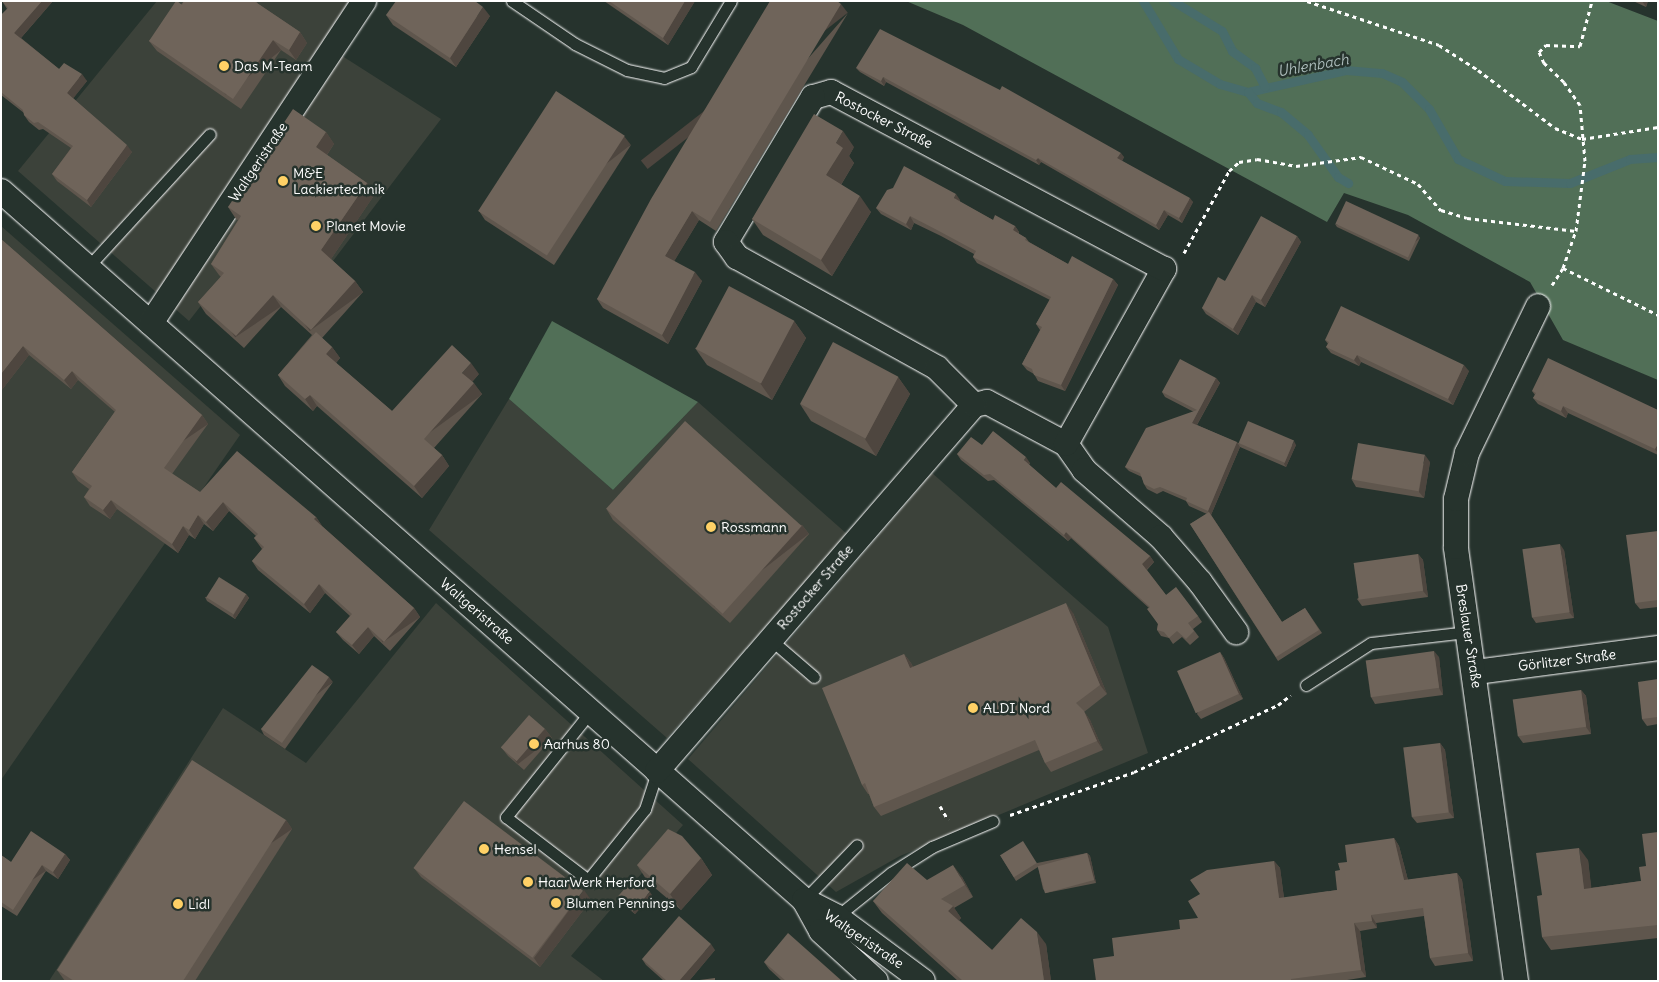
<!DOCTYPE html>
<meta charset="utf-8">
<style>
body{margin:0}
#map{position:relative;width:1659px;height:982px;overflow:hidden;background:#26332d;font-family:Delius,sans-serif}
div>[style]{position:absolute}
.built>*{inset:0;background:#3c423a}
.green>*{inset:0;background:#516f57}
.stream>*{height:9px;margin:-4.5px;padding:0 4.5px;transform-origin:4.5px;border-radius:4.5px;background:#486c6b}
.path>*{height:3px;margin-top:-1.5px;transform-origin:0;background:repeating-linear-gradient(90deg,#fff 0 4px,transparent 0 8px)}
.roads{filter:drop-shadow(0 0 1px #fff) drop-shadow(0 0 1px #fff)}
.lane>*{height:11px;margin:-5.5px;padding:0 5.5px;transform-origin:5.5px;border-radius:5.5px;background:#26332d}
.street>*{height:24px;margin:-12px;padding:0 12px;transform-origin:12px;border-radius:12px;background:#26332d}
.wall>*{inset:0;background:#5f564d}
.shaded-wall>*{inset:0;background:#4e463f;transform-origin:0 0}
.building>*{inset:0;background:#6f645a;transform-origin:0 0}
.dots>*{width:14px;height:14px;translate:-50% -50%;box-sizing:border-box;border:2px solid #26332d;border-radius:50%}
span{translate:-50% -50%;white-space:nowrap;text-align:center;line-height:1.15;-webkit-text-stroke:5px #26332d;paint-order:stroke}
.poi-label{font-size:14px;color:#fff}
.left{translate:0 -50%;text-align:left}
.street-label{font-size:14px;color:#fff}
.water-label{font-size:15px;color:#adbdbc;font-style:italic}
.frame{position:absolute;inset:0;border:2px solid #fff;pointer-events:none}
</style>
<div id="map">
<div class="built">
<i style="clip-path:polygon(157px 1px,356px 1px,325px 45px,441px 119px,298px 307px,221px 280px,189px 321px,18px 171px)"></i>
<i style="clip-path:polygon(1px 226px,240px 435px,1px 780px)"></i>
<i style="clip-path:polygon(509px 399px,613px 490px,698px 402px,847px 534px,667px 738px,429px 530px)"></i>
<i style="clip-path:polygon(932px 473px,1108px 627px,1148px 753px,900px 856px,836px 892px,688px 759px)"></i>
<i style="clip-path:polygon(436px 603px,683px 825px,571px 956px,604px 981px,49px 981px,223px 708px,306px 763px)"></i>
</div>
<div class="green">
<i style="clip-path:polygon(906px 1px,1606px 1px,1658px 21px,1658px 380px,1563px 340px,1530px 282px,1408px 215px,1344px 193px,1327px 222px,963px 25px)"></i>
<i style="clip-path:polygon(552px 321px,698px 402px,613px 490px,509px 399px)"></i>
</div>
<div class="stream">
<i style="left:1143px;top:1px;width:68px;rotate:58.9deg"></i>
<i style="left:1178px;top:59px;width:49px;rotate:30.8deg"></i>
<i style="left:1220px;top:84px;width:29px;rotate:16deg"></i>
<i style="left:1248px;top:92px;width:100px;rotate:-12.7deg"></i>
<i style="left:1346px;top:70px;width:36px;rotate:5deg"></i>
<i style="left:1382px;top:73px;width:22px;rotate:24deg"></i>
<i style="left:1402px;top:82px;width:38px;rotate:45deg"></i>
<i style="left:1429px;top:109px;width:58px;rotate:59.9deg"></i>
<i style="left:1458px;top:159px;width:52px;rotate:25.1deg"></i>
<i style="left:1505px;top:181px;width:65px;rotate:1.8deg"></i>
<i style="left:1570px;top:183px;width:65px;rotate:-21.8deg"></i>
<i style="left:1630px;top:159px;width:28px;rotate:-4deg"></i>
<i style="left:1173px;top:1px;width:57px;rotate:31.5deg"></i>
<i style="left:1222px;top:31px;width:22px;rotate:63deg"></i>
<i style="left:1232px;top:51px;width:29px;rotate:36deg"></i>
<i style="left:1255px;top:68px;width:21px;rotate:62deg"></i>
<i style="left:1248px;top:92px;width:14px;rotate:51deg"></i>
<i style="left:1257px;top:103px;width:26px;rotate:21deg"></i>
<i style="left:1281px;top:112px;width:35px;rotate:40deg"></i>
<i style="left:1308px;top:135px;width:52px;rotate:54.5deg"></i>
<i style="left:1338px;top:177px;width:12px;rotate:31deg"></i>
</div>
<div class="path">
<i style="left:1307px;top:1px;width:139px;rotate:18.4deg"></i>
<i style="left:1439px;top:45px;width:46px;rotate:32.7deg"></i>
<i style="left:1478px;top:70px;width:96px;rotate:37deg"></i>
<i style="left:1555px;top:128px;width:29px;rotate:22deg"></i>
<i style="left:1582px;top:139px;width:77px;rotate:-9deg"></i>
<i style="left:1184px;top:253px;width:94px;rotate:-61.2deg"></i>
<i style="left:1229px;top:171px;width:13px;rotate:-42deg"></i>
<i style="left:1239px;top:162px;width:18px;rotate:-9deg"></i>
<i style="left:1257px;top:159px;width:40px;rotate:10deg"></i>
<i style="left:1296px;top:166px;width:66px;rotate:-7.9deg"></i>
<i style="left:1361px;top:157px;width:63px;rotate:25.3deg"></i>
<i style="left:1418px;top:184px;width:35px;rotate:49deg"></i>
<i style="left:1441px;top:210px;width:27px;rotate:17deg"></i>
<i style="left:1467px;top:218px;width:110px;rotate:6.8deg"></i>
<i style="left:1563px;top:268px;width:106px;rotate:26.3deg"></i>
<i style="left:1552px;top:285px;width:20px;rotate:-57deg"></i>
<i style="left:1563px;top:268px;width:39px;rotate:-71deg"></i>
<i style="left:1576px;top:231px;width:71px;rotate:-82.7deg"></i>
<i style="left:1585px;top:161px;width:56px;rotate:-95.1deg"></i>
<i style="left:1580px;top:105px;width:28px;rotate:-125deg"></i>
<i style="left:1564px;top:82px;width:28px;rotate:-136deg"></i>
<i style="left:1544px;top:63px;width:12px;rotate:-114deg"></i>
<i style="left:1539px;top:52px;width:10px;rotate:-45deg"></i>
<i style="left:1546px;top:45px;width:34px;rotate:2deg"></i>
<i style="left:1580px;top:46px;width:47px;rotate:-75.1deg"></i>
<i style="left:940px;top:806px;width:16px;rotate:60deg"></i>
<i style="left:1010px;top:815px;width:131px;rotate:-19.1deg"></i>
<i style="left:1134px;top:772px;width:159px;rotate:-25deg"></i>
<i style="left:1278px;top:705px;width:16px;rotate:-38deg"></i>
</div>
<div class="roads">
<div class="lane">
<i style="left:512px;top:1px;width:76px;rotate:34.3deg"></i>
<i style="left:575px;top:44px;width:58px;rotate:26.6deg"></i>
<i style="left:627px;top:70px;width:38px;rotate:12deg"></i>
<i style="left:664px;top:78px;width:29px;rotate:-22deg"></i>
<i style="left:691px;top:67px;width:77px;rotate:-58.8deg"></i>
<i style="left:88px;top:267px;width:180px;rotate:-47.5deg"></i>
<i style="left:770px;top:639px;width:58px;rotate:40.8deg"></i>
<i style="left:1306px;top:685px;width:77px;rotate:-32.9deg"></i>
<i style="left:1371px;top:643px;width:98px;rotate:-6.5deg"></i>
<i style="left:591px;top:711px;width:136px;rotate:128.7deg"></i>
<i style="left:506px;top:817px;width:103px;rotate:37.5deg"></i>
<i style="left:588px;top:880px;width:91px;rotate:-51.2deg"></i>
<i style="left:645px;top:809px;width:40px;rotate:-72deg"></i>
<i style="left:804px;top:900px;width:76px;rotate:-46.1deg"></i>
<i style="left:835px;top:918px;width:72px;rotate:-38.8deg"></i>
<i style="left:891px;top:873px;width:49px;rotate:-32.4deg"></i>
<i style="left:932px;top:847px;width:66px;rotate:-23.1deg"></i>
</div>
<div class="street">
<i style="left:1px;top:191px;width:1071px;rotate:41.44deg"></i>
<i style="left:804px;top:900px;width:37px;rotate:27deg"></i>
<i style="left:837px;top:917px;width:107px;rotate:36.7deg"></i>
<i style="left:151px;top:323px;width:386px;rotate:-56.5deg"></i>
<i style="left:1066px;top:444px;width:32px;rotate:55deg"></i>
<i style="left:1084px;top:470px;width:102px;rotate:41deg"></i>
<i style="left:1161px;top:537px;width:60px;rotate:49.1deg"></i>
<i style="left:1200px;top:582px;width:62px;rotate:54.2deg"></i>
<i style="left:1476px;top:672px;width:184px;rotate:-7.5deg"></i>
<i style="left:657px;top:771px;width:484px;rotate:-49.1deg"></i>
<i style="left:974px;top:405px;width:13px;rotate:-13deg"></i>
<i style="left:987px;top:402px;width:89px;rotate:28deg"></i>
<i style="left:1066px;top:444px;width:201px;rotate:-60.8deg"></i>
<i style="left:1164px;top:269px;width:377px;rotate:-152deg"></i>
<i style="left:831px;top:92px;width:19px;rotate:164deg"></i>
<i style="left:813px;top:97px;width:169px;rotate:121deg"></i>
<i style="left:726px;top:242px;width:19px;rotate:54deg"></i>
<i style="left:737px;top:257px;width:229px;rotate:29deg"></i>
<i style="left:937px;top:368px;width:52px;rotate:45deg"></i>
<i style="left:804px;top:900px;width:35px;rotate:61deg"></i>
<i style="left:821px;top:931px;width:74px;rotate:42.3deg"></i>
<i style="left:1516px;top:981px;width:438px;rotate:-97.9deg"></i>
<i style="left:1456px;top:547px;width:48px;rotate:-90deg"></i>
<i style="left:1456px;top:499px;width:47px;rotate:-76.6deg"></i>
<i style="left:1467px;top:453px;width:163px;rotate:-64.2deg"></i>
</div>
</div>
<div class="wall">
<i style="clip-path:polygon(2px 1px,53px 1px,21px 38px,59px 69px,87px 81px,73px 98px,132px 152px,91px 207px,57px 181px,52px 174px,71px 148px,43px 129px,39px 130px,29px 122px,24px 115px,24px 113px,1px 95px,1px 15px,7px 9px)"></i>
<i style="clip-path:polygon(184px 1px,258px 1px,257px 3px,300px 32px,307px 43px,296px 60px,281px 50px,241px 109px,157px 51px,149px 41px)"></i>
<i style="clip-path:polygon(604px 1px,695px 1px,668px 45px)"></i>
<i style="clip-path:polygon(1633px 1px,1648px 1px,1646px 7px)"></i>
<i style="clip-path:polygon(848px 13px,716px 231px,699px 220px,674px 261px,702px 281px,668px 344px,603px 308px,597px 299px)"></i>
<i style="clip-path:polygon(386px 15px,490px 16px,456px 67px,393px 25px)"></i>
<i style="clip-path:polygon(856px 68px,1124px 157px,1122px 161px,1193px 202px,1182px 223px,1168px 215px,1159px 230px,1041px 162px,1039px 165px,886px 82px,884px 86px,860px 72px)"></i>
<i style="clip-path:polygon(326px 132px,334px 144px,327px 155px,367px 183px,375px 194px,331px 259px,355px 281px,363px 292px,322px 338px,332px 347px,340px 358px,336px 363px,392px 411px,479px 374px,472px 382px,482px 394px,434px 448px,442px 455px,449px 466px,422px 498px,317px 406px,313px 411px,285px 386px,278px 375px,312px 335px,281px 307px,244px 348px,206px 314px,198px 302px,221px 277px,219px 275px,211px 264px,238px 220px,236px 219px,228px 207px)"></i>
<i style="clip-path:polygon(631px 145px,554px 265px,485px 220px,479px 211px)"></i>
<i style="clip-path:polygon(854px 147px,849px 156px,854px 163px,841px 185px,871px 212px,832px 276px,763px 235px,752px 219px)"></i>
<i style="clip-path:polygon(960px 200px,960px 202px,993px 220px,1015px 226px,1019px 232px,1019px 234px,1026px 238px,1029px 242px,1068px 264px,1113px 279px,1118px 285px,1065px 391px,1038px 381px,1034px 374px,1027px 370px,1022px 364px,1040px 330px,1036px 324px,1050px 300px,977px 263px,973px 257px,974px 254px,941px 236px,914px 223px,911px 230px,881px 214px,876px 208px)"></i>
<i style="clip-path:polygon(1335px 224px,1418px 235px,1420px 238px,1409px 261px,1337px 227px)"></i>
<i style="clip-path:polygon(1297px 236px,1301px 242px,1265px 307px,1256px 302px,1238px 335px,1206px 314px,1202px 308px,1225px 281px)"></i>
<i style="clip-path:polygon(1px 239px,202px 415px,208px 424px,172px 474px,200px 492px,316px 517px,322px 526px,414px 608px,420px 617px,390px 651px,374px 636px,359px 654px,343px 640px,336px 632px,350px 616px,325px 593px,310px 613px,258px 570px,252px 561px,262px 549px,254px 538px,256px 536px,229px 511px,213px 531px,204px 524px,195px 539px,189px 535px,178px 553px,117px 509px,110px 519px,90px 506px,84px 497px,89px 489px,78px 481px,72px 472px,115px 412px,78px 380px,71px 389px,29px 355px,1px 391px)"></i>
<i style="clip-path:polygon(794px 321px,806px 338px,772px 400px,707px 365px,695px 348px)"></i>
<i style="clip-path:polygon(1325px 340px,1469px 371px,1453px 405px,1361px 362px,1359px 366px,1331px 353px,1326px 347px,1328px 344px)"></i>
<i style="clip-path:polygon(898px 377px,910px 394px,876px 456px,811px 421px,800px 404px)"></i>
<i style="clip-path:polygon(1216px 378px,1220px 383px,1197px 425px,1238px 443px,1296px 445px,1286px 467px,1240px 447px,1211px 515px,1282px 622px,1305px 608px,1322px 633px,1278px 661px,1190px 524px,1207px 514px,1189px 506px,1186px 501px,1163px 491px,1157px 494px,1147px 489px,1144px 484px,1142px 477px,1129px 471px,1125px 467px,1194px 412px,1165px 397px,1162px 392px)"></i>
<i style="clip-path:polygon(1532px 391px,1658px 410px,1658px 455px,1568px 413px,1566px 418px,1538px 404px,1533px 398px,1535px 395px)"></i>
<i style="clip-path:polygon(982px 445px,1030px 463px,1029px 465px,1056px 488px,1150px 556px,1154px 562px,1147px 570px,1166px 595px,1198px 616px,1202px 622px,1193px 629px,1199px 637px,1190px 645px,1182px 637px,1173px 644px,1169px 638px,1161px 636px,1157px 630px,1158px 624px,1149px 608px,1071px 538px,1068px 541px,994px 480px,988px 481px,961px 460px,957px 454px)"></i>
<i style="clip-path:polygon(1430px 462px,1424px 498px,1356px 487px,1352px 480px)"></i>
<i style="clip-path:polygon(607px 510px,802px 525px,809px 534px,730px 623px,613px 520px)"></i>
<i style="clip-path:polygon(1658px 531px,1658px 607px,1640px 609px,1635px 603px)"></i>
<i style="clip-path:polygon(1564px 550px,1574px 618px,1536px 623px,1532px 617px)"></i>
<i style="clip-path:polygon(1418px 554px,1423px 560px,1428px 597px,1362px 606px,1357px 599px)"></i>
<i style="clip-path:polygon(246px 594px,249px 598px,235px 619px,207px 601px,205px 597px)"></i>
<i style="clip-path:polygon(1073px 613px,1107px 694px,1084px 712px,1090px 720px,1103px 750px,1051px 772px,1045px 763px,1039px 750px,881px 816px,874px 807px,869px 794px,868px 794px,862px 785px,904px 654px,911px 663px,913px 667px)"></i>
<i style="clip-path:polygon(1220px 652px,1224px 658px,1243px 699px,1201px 719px,1197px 714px)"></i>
<i style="clip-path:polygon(1439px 657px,1443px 695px,1375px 704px,1371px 697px)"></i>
<i style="clip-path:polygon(1658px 679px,1658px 724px,1647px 726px,1642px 719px)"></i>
<i style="clip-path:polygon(333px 682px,285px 749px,264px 735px,261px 729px)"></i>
<i style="clip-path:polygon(1581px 690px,1586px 696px,1591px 734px,1523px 743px,1518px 736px)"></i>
<i style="clip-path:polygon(545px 729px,552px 738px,524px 770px,508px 756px,501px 747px)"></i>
<i style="clip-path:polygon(1440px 743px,1445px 750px,1454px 818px,1417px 823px,1412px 817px)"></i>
<i style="clip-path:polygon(286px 820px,292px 829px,195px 981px,65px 981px,57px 970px)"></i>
<i style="clip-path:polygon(1658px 832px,1658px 938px,1551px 950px,1542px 937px,1542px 895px,1588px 860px,1591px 888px,1641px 881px)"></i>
<i style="clip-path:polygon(1394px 838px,1399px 846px,1408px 880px,1457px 873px,1462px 880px,1473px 961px,1435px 966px,1430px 958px,1424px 916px,1376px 923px,1377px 928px,1360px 931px,1366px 977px,1341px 981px,1096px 981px,1114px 956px,1180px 929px,1198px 918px,1274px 861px,1280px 868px,1284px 898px,1337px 890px,1340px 870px,1347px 862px)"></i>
<i style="clip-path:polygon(1087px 853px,1090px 856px,1096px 883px,1046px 893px,1043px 889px,1038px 867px,1016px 881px,1000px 855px,1037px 863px)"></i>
<i style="clip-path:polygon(65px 854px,70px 860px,58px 879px,46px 871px,17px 916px,1px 906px,1px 855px,11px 862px)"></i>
<i style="clip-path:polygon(701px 858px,712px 875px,681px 910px,648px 882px,637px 865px)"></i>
<i style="clip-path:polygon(414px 868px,591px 900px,540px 967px,421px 877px)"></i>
<i style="clip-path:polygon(962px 877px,973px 897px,954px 908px,961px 918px,959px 920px,992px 950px,1046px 944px,1051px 981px,958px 981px,882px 913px,873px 901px,927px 880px)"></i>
<i style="clip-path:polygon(652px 895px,635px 914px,619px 901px,617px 898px)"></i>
<i style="clip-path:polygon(715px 950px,689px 981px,664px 981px,646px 965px,642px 959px)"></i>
<i style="clip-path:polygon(764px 962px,842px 981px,782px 981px,769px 969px)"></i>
</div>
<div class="shaded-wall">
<i style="clip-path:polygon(42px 1px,53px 1px,19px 40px,14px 33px)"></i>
<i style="clip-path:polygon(685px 1px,695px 1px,668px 45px,663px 38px)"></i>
<i style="clip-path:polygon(1642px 1px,1648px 1px,1646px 7px)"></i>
<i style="left:841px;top:4px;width:11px;height:254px;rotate:52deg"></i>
<i style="clip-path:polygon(483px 7px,490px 16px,456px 67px,450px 58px)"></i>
<i style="clip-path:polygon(300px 32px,307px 43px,296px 60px,289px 50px)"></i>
<i style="left:273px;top:40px;width:13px;height:71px;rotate:51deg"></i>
<i style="clip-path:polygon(82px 74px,87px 81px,72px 100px,67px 93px)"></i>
<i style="clip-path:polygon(883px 77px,886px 82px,884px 86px,881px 81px)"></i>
<i style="clip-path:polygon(843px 131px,854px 147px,849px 156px,854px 163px,837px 191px,826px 175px,836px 143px)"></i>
<i style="clip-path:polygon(326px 132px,334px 144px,324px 159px,316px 147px)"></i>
<i style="left:624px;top:136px;width:11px;height:142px;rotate:52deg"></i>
<i style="clip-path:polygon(127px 145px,132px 152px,91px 207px,87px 200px)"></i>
<i style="clip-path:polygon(1121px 153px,1124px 157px,1121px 163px,1117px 158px)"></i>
<i style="clip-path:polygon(1038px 158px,1041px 162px,1039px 165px,1036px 160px)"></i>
<i style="clip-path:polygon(367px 183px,375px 194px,329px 262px,321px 250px)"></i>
<i style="clip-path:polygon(956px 194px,960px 200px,958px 204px,954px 198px)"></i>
<i style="clip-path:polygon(860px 196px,871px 212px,832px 276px,821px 260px)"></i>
<i style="clip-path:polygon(1190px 198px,1193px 202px,1182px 223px,1179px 218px)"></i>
<i style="clip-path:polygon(1164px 210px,1168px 215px,1159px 230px,1156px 225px)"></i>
<i style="clip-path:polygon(692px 211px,699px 220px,672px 265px,665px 256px)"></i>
<i style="clip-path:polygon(910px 216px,914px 223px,911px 230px,906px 224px)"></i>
<i style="clip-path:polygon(1015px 226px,1019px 232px,1017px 237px,1013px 230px)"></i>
<i style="left:1418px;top:235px;width:4px;height:25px;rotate:56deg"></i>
<i style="clip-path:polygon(1297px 236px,1301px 242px,1265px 307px,1261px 300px)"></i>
<i style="clip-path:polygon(695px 272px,702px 281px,668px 344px,662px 335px)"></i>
<i style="clip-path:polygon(1113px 279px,1118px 285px,1065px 391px,1061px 385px)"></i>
<i style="left:355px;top:281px;width:14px;height:66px;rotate:54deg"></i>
<i style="left:273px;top:295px;width:14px;height:55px;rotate:56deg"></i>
<i style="clip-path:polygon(1252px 295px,1256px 302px,1238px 335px,1233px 329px)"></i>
<i style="clip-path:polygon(794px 321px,806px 338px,772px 400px,760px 383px)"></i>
<i style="clip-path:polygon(23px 346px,29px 355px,1px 391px,1px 374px)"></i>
<i style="clip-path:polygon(332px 347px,340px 358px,334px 365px,326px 354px)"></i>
<i style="clip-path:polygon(1357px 355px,1361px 362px,1359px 366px,1354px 360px)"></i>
<i style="clip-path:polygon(471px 363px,479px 374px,470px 384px,462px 373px)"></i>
<i style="clip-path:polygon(1464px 365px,1469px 371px,1453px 405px,1448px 399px)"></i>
<i style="clip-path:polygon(72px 371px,78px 380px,71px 389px,64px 380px)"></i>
<i style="clip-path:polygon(898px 377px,910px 394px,876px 456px,865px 439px)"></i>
<i style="clip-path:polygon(1216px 378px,1220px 383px,1195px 428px,1192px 423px)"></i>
<i style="left:474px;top:383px;width:14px;height:75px;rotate:54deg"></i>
<i style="clip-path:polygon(310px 395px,317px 406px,313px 411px,305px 399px)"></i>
<i style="clip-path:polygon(1563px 406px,1568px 413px,1566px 418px,1561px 411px)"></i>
<i style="left:202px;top:415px;width:11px;height:65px;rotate:56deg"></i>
<i style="clip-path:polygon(1294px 441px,1296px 445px,1286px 467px,1284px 464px)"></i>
<i style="clip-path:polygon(1237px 442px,1240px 447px,1211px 515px,1282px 622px,1208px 511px)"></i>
<i style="clip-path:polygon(1658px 444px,1658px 453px,1655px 449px)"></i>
<i style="clip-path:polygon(442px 455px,449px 466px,422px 498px,414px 486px)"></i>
<i style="clip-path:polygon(1425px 455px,1430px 462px,1424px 498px,1419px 492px)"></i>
<i style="clip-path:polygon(1026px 457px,1030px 463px,1028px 466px,1024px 460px)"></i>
<i style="clip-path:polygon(111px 500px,117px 509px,110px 519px,103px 510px)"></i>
<i style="clip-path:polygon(223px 502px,229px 511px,213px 531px,206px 522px)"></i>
<i style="clip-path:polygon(198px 515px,204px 524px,195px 539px,189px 530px)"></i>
<i style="left:316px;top:517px;width:11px;height:3px;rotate:56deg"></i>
<i style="left:802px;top:525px;width:11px;height:119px;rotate:52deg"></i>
<i style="clip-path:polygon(183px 526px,189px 535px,178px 553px,172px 544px)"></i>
<i style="clip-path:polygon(1066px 532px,1071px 538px,1068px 541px,1064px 535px)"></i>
<i style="clip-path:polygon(1560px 544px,1564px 550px,1574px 618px,1569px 612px)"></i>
<i style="clip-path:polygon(1418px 554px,1423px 560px,1428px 597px,1423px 591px)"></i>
<i style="clip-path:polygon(1150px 556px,1154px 562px,1146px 570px,1142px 564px)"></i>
<i style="clip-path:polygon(319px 584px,325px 593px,310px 613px,304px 604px)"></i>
<i style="clip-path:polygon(246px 594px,249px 598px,235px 619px,233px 616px)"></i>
<i style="clip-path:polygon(1066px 603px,1073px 613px,1107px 694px,1100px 685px)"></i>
<i style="left:414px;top:608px;width:11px;height:45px;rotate:56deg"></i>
<i style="clip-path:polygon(368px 627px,374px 636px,359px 654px,352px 645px)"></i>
<i style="clip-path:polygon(1434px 651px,1439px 657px,1443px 695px,1439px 688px)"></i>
<i style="clip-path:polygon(1220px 652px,1224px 658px,1243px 699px,1239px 694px)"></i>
<i style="clip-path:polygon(904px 654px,911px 663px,917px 678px,910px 668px)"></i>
<i style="left:329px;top:677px;width:6px;height:81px;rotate:51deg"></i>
<i style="clip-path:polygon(1581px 690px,1586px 696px,1591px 734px,1586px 727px)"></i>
<i style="clip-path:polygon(1084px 711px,1090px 720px,1103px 750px,1097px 741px)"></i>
<i style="left:545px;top:729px;width:11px;height:43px;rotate:52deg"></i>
<i style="clip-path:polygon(1440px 743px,1445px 750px,1454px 818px,1449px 812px)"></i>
<i style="left:286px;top:820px;width:11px;height:191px;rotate:56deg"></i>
<i style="clip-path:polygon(1394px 838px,1399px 846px,1410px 888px,1404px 880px)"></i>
<i style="clip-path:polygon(1579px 848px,1588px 860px,1593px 901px,1584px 889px)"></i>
<i style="clip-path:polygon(1087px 853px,1090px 856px,1096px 883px,1094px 880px)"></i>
<i style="clip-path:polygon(65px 854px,70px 860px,58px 879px,53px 872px)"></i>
<i style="clip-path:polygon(701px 858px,712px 875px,681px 910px,670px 894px)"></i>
<i style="clip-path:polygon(1274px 861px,1280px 868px,1285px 906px,1279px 898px)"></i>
<i style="left:42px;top:865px;width:7px;height:54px;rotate:56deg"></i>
<i style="clip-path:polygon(953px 865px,962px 877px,973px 897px,965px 885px)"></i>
<i style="clip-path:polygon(1457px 873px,1462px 880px,1473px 961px,1468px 953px)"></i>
<i style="clip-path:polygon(584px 890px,591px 900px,540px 967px,534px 958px)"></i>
<i style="clip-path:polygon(650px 892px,652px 895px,635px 914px,632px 911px)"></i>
<i style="clip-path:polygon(953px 906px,961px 918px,957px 923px,948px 911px)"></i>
<i style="clip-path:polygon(1371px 915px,1376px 923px,1377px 928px,1372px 921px)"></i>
<i style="clip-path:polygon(1354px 923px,1360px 931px,1366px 977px,1361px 970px)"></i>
<i style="clip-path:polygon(1037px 932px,1046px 944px,1051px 981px,1044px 981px)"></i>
<i style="clip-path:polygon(711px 944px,715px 950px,689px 981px,679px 981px)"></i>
</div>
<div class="building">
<i style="clip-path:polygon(2px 1px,42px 1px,14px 33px,59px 69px,64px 63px,82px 74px,67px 93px,127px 145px,87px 200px,52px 174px,73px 146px,38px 122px,34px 123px,24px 115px,23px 110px,1px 92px,1px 15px,8px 8px)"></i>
<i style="clip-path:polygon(176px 1px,177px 1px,182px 5px,184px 1px,254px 1px,300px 32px,289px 50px,273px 40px,233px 99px,149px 41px)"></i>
<i style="clip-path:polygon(396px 1px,475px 1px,483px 7px,450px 58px,386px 15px)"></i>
<i style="clip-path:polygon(609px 1px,685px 1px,663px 38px)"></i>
<i style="clip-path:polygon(770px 1px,837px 1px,841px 4px,710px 222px,692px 211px,665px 256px,695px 272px,662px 335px,597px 299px,651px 199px)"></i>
<i style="clip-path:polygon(880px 29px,1000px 90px,1002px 86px,1121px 153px,1117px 158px,1190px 198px,1179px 218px,1164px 210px,1156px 225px,1038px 158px,1036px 160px,883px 77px,881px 81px,856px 68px)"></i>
<i style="left:556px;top:91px;width:82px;height:143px;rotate:33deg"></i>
<i style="clip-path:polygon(293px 109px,326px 132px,316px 147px,367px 183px,321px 250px,355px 281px,311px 330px,273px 295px,236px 336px,198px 302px,224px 273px,211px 264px,241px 216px,228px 207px)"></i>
<i style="clip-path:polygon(814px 114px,843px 131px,836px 143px,843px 148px,826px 175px,860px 196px,821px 260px,752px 219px)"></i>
<i style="clip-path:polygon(904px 166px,956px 194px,954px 198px,993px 220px,995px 215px,1015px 226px,1013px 230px,1026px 238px,1025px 240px,1068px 264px,1072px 256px,1113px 279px,1061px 385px,1034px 375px,1032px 369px,1022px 364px,1042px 327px,1036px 324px,1051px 297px,973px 257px,976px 251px,937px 230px,910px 216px,906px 224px,876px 208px,887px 190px,893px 188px)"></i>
<i style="left:1346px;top:201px;width:80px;height:25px;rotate:25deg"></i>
<i style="clip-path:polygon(1261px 216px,1297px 236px,1261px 300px,1252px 295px,1233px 329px,1202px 308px,1218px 277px,1225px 281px)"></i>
<i style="clip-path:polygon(1px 239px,202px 415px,164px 468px,200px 492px,237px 451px,316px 517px,314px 519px,414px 608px,384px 642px,368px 627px,352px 645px,336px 632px,352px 614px,319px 584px,304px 604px,252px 561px,264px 547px,254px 538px,258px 534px,223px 502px,206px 522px,198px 515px,189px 530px,183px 526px,172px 544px,111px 500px,103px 510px,84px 497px,92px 486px,72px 472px,116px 410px,72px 371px,64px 380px,23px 346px,1px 374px)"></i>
<i style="left:729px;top:286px;width:74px;height:71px;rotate:28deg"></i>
<i style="clip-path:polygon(1341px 306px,1464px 365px,1448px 399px,1357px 355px,1354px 360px,1326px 347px,1329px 342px,1325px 340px)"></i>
<i style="clip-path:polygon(316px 332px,332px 347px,326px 354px,392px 411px,452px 345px,471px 363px,462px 373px,474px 383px,424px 439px,442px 455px,414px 486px,310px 395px,305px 399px,278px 375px)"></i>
<i style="left:833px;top:342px;width:74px;height:70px;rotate:28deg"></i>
<i style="clip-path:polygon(1548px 358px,1658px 410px,1658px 444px,1655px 449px,1563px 406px,1561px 411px,1533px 398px,1536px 393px,1532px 391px)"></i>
<i style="clip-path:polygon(1180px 359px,1216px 378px,1192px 423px,1237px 442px,1208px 511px,1186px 501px,1187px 498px,1160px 487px,1154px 489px,1144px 484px,1140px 473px,1125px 467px,1146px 428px,1197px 410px,1162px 392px)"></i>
<i style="left:685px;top:421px;width:157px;height:118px;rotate:42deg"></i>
<i style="left:1248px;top:421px;width:50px;height:24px;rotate:23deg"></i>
<i style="clip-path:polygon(993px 431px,1026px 457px,1024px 460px,1056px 488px,1061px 482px,1150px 556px,1142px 564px,1166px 595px,1176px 587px,1198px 616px,1188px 623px,1194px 631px,1186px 639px,1177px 631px,1169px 638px,1164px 632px,1157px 630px,1158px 624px,1147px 609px,1150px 607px,1066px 532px,1064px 535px,990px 474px,984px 475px,957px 454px,971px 437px,982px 445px)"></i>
<i style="left:1358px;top:443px;width:68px;height:37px;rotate:10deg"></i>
<i style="clip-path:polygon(1209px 512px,1282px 622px,1305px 608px,1319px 630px,1276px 657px,1190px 524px)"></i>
<i style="clip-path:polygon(1658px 531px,1658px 600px,1635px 603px,1626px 535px)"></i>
<i style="left:1560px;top:544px;width:69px;height:38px;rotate:82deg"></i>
<i style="left:1418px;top:554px;width:37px;height:65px;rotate:82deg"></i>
<i style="left:219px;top:577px;width:32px;height:24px;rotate:32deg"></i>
<i style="clip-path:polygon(1066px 603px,1100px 685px,1076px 703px,1084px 711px,1097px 741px,1045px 763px,1035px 740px,874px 807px,865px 783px,862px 785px,822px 688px,904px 654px,910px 668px)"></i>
<i style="left:1434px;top:651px;width:37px;height:69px;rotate:82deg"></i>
<i style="left:1220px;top:652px;width:46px;height:47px;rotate:66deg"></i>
<i style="clip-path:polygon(312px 665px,329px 677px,282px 743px,261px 729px)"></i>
<i style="clip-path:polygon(1658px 679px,1658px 717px,1642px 719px,1638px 682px)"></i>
<i style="left:1581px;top:690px;width:37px;height:69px;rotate:82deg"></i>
<i style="left:529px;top:715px;width:21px;height:43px;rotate:41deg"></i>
<i style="left:1440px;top:743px;width:70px;height:37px;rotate:83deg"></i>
<i style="clip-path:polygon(192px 760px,286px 820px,183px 981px,74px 981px,57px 970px)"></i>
<i style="left:464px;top:801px;width:149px;height:84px;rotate:37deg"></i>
<i style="clip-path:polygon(668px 829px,682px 836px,701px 858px,670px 894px,637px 865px)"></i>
<i style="clip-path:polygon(31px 831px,65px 854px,53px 872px,42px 865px,13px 910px,1px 902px,1px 855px,11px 862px)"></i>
<i style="clip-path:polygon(1658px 832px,1658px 925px,1542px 937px,1537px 896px,1542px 895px,1536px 853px,1579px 848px,1584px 889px,1641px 881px,1639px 867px,1646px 866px,1642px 834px)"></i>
<i style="clip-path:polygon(1394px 838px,1404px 880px,1457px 873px,1468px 953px,1430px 958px,1423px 908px,1371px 915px,1372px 921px,1354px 923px,1361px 970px,1291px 979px,1291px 981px,1096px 981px,1093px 959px,1114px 956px,1112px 938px,1180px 929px,1179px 920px,1198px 918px,1188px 901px,1200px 894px,1190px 880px,1207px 870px,1274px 861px,1279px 898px,1337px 890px,1335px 871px,1340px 870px,1338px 863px,1347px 862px,1345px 845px)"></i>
<i style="left:1023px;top:841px;width:26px;height:27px;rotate:58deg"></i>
<i style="left:1087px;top:853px;width:28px;height:51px;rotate:75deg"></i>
<i style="clip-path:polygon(907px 863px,927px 880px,953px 865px,965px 885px,941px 899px,953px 906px,948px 911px,992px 950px,1021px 918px,1037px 932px,1044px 981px,963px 981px,873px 901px)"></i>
<i style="left:634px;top:878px;width:21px;height:26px;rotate:41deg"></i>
<i style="clip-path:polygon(679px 916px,711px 944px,679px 981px,667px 981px,642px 959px)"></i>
<i style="clip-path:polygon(788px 933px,842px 981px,786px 981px,764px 962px)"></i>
<i style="clip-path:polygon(715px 978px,715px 981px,692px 981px)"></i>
</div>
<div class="dots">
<i style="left:224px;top:66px;background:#ffd166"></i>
<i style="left:283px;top:181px;background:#ffd166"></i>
<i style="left:316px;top:226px;background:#ffd166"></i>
<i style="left:711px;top:527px;background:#ffd166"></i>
<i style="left:973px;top:708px;background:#ffd166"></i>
<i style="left:534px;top:744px;background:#ffd166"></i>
<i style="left:484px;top:849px;background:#ffd166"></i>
<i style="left:528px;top:882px;background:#ffd166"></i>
<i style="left:556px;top:903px;background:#ffd166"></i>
<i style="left:178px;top:904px;background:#ffd166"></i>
</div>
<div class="poi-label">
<span class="left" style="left:234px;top:66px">Das M-Team</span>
<span class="left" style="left:293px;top:181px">M&amp;E<br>Lackiertechnik</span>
<span class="left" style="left:326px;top:226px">Planet Movie</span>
<span class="left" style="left:721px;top:527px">Rossmann</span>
<span class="left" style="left:983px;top:708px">ALDI Nord</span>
<span class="left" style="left:544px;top:744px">Aarhus 80</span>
<span class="left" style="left:494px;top:849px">Hensel</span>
<span class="left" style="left:538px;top:882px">HaarWerk Herford</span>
<span class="left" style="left:566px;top:903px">Blumen Pennings</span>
<span class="left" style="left:188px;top:904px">Lidl</span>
</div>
<div class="street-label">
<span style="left:884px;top:120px;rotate:27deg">Rostocker Straße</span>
<span style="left:258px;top:162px;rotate:-56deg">Waltgeristraße</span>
<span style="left:815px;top:587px;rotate:-49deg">Rostocker Straße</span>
<span style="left:477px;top:611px;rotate:41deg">Waltgeristraße</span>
<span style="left:1469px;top:636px;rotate:81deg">Breslauer Straße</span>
<span style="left:1567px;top:660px;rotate:-7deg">Görlitzer Straße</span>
<span style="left:864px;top:939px;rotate:34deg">Waltgeristraße</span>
</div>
<div class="water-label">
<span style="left:1313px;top:65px;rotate:-10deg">Uhlenbach</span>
</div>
<div class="frame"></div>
</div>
